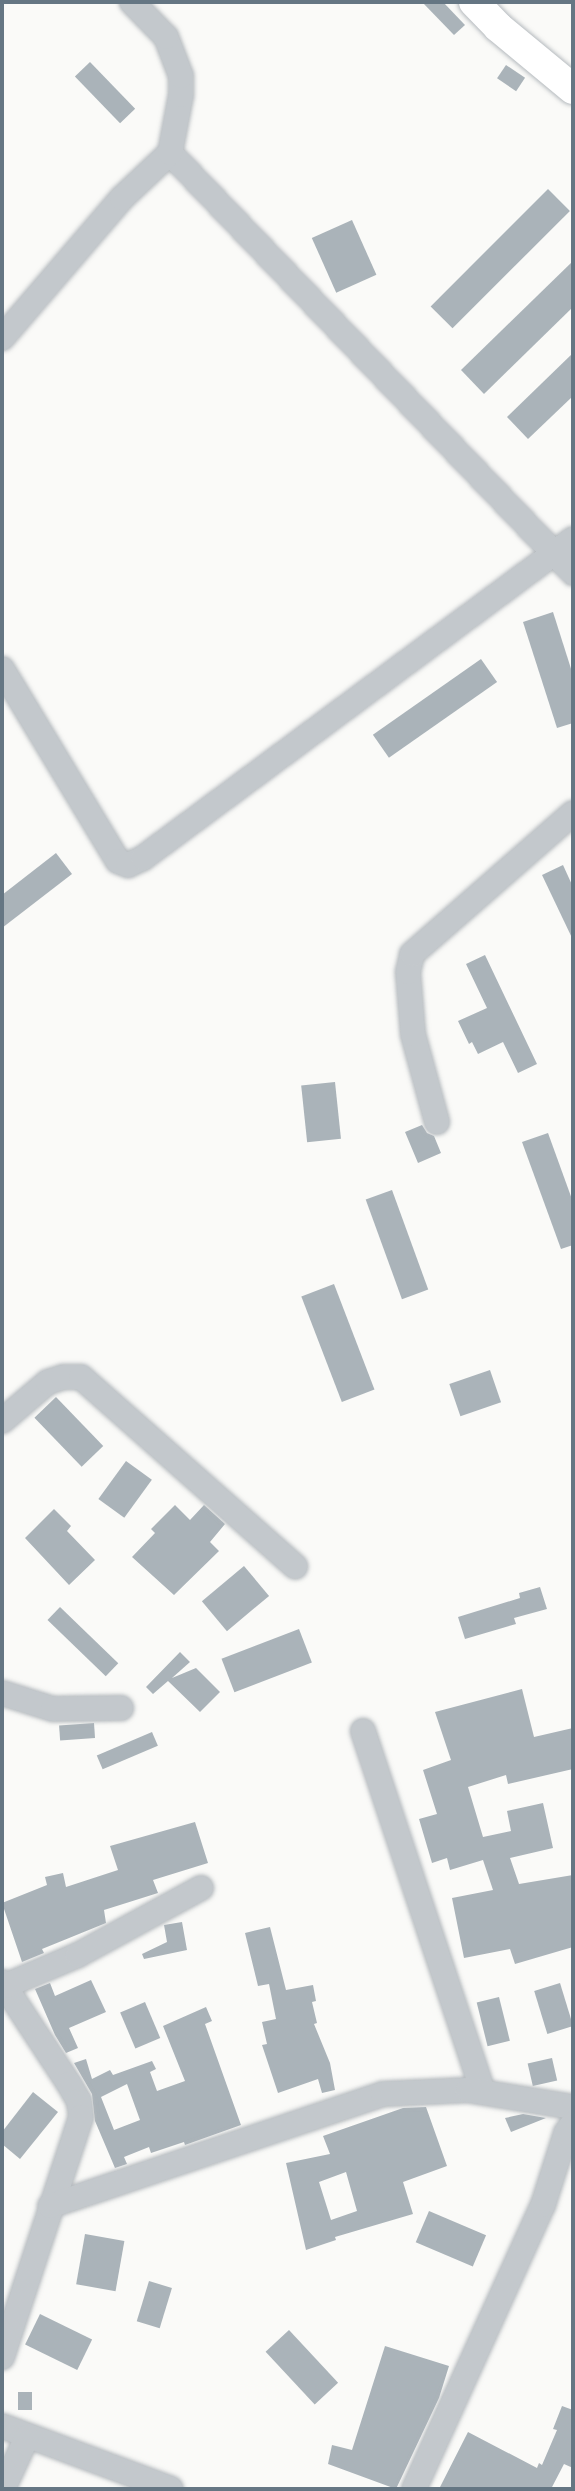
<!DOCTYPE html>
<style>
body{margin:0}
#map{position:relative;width:575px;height:2491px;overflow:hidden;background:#fafaf8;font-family:Mulish,sans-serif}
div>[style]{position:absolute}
.building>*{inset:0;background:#aab3b9;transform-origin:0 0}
.roads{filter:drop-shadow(0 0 2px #b5babe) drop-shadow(0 0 2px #b5babe)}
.minor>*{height:24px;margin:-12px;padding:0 12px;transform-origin:12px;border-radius:12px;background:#c3c8cc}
.major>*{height:30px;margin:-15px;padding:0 15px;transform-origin:15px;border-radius:15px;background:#fff}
span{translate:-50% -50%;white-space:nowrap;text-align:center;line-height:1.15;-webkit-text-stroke:7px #fff;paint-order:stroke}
.frame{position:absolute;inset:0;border:4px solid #657683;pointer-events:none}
</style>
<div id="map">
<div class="building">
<i style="clip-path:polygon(422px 2px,443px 2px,465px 25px,454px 35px)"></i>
<i style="left:90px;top:62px;width:65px;height:21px;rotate:46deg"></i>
<i style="left:506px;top:65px;width:23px;height:16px;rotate:34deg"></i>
<i style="left:548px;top:189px;width:31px;height:166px;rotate:45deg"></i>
<i style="left:352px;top:220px;width:60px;height:44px;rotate:66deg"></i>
<i style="clip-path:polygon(573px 261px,573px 307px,484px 394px,461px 370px)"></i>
<i style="clip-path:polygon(573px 353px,573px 396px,528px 439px,507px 417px)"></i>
<i style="clip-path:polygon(553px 612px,573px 675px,573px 723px,557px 728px,523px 622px)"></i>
<i style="left:481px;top:659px;width:28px;height:132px;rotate:55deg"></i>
<i style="clip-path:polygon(56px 853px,72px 874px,2px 928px,2px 895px)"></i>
<i style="clip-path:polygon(563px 865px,573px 887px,573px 940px,542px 875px)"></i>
<i style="clip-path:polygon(485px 955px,537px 1064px,518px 1073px,503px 1042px,478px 1054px,472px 1042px,469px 1044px,458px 1021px,487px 1008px,466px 964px)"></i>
<i style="left:335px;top:1082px;width:57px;height:34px;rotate:84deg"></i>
<i style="clip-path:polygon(422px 1125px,427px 1133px,434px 1136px,441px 1153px,418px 1163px,405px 1132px)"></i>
<i style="clip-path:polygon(548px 1133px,573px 1202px,573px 1245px,561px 1249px,522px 1142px)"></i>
<i style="left:392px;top:1190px;width:106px;height:28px;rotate:70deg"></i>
<i style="left:334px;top:1284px;width:113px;height:35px;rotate:69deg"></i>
<i style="left:490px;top:1370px;width:34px;height:43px;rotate:71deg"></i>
<i style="left:56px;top:1397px;width:68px;height:30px;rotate:46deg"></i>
<i style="left:126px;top:1461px;width:32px;height:47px;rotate:36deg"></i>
<i style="clip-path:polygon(175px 1505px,190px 1520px,204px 1505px,225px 1524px,210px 1542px,219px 1551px,174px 1595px,132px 1557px,155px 1533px,151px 1529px)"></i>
<i style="clip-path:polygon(54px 1509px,71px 1526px,67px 1531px,95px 1560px,69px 1585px,25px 1538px)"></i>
<i style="left:244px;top:1566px;width:39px;height:55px;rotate:50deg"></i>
<i style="clip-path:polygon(540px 1587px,547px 1609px,514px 1618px,516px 1624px,465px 1639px,458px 1617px,520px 1598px,519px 1593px)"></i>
<i style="left:60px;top:1607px;width:81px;height:18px;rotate:44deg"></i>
<i style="left:299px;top:1629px;width:36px;height:83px;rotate:69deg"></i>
<i style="clip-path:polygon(180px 1652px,190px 1662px,172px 1678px,196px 1668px,220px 1692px,200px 1712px,168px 1681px,153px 1694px,146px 1687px)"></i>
<i style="clip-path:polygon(522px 1689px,534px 1737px,573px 1728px,573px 1769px,508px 1784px,506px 1775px,468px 1787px,483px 1837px,511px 1831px,507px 1811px,543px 1803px,553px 1848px,510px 1858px,519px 1884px,573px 1875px,573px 1947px,515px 1964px,510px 1949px,464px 1958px,452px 1898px,493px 1890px,483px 1860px,450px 1870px,447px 1858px,432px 1863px,419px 1819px,437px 1814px,423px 1770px,451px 1760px,435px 1712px)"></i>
<i style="left:94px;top:1723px;width:15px;height:35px;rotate:86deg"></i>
<i style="left:152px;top:1732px;width:15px;height:60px;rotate:67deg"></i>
<i style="clip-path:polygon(195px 1822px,208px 1863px,153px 1880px,158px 1893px,104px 1910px,106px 1923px,42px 1949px,44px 1953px,22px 1962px,2px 1903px,47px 1885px,45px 1877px,63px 1873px,66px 1887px,118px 1870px,110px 1846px)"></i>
<i style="clip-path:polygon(182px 1922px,187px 1950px,144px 1959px,142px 1954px,167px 1942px,164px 1925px)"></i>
<i style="clip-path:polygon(270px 1927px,286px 1990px,313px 1985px,316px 2001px,312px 2002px,317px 2023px,314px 2024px,330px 2063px,335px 2090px,322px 2093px,318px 2079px,278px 2093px,262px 2045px,267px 2044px,262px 2022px,276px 2019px,269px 1984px,258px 1986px,245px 1933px)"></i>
<i style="clip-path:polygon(91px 1980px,106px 2012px,69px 2028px,78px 2048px,66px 2053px,55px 2035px,35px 1989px,50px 1983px,55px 1996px)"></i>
<i style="left:560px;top:1983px;width:45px;height:27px;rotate:73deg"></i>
<i style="left:499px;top:1997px;width:45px;height:23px;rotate:76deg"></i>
<i style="left:145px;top:2002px;width:39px;height:27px;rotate:67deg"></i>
<i style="clip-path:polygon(evenodd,206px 2007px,212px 2021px,205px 2024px,241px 2125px,185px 2145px,184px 2142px,151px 2153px,149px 2147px,124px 2157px,127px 2164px,115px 2168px,95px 2121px,92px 2094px,74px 2063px,86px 2059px,92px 2079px,110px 2070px,113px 2075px,152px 2061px,156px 2069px,150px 2072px,157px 2091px,185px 2081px,163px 2026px,206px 2007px,127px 2084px,140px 2120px,114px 2130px,101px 2097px,127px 2084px)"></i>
<i style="left:552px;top:2058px;width:23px;height:25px;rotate:77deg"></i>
<i style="clip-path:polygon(33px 2092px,58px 2112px,20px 2159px,2px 2144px,2px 2132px)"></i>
<i style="clip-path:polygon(evenodd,426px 2107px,447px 2166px,403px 2182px,413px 2214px,335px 2237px,336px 2240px,306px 2250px,286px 2163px,330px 2154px,323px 2136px,403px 2108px,426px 2107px,346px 2172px,357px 2211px,331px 2220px,319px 2182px,346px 2172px)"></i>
<i style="clip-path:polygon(523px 2114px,546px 2118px,511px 2132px,505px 2118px)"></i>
<i style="left:429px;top:2211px;width:62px;height:34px;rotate:23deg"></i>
<i style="left:85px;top:2234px;width:40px;height:51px;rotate:10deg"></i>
<i style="left:149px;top:2281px;width:24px;height:42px;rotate:17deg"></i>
<i style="left:40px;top:2314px;width:58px;height:34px;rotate:26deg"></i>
<i style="left:289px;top:2330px;width:72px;height:32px;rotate:47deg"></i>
<i style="clip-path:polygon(385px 2346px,449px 2366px,439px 2398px,396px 2489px,328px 2464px,332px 2445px,352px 2450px)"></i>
<i style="left:18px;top:2392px;width:14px;height:18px"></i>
<i style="clip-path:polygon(562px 2406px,573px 2410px,573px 2468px,564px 2464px,551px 2489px,439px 2489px,468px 2432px,537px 2468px,539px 2463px,542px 2465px,557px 2430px,553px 2429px)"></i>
</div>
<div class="roads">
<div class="minor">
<i style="left:170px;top:153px;width:582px;rotate:46.18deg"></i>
<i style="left:2px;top:338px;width:184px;rotate:-49.4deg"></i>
<i style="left:122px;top:198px;width:66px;rotate:-43.2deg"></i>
<i style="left:170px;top:153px;width:59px;rotate:-79.3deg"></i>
<i style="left:181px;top:95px;width:19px;rotate:-90deg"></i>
<i style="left:181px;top:76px;width:42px;rotate:-111deg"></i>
<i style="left:166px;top:37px;width:49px;rotate:-134.2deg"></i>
<i style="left:2px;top:669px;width:224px;rotate:58.9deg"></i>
<i style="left:118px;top:861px;width:11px;rotate:22deg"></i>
<i style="left:128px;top:865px;width:17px;rotate:-25deg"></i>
<i style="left:143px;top:858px;width:535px;rotate:-36.57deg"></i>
<i style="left:437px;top:1122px;width:91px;rotate:-105.3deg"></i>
<i style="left:413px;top:1034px;width:62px;rotate:-94.6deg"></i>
<i style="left:408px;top:972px;width:18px;rotate:-77deg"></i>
<i style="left:412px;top:954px;width:214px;rotate:-41.2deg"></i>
<i style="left:2px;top:1421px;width:60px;rotate:-40.3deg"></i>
<i style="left:48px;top:1382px;width:16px;rotate:-18deg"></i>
<i style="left:63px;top:1377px;width:18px"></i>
<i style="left:81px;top:1377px;width:286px;rotate:41.5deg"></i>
<i style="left:2px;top:1693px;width:53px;rotate:17.4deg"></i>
<i style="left:53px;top:1709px;width:68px;rotate:-0.8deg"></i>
<i style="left:363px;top:1731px;width:380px;rotate:71.6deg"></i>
<i style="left:2px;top:1982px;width:122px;rotate:56.7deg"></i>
<i style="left:69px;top:2084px;width:20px;rotate:60deg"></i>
<i style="left:79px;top:2101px;width:16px;rotate:83deg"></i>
<i style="left:81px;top:2117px;width:253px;rotate:108.2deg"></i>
<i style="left:5px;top:1986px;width:79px;rotate:-23deg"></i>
<i style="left:78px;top:1955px;width:140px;rotate:-28.6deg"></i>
<i style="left:50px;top:2206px;width:351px;rotate:-18.6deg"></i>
<i style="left:383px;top:2094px;width:85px;rotate:-2.7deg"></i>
<i style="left:468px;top:2090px;width:106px;rotate:9.2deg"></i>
<i style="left:2px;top:2426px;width:180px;rotate:20.4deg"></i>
<i style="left:3px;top:2489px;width:57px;rotate:-65.2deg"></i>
<i style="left:414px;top:2489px;width:312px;rotate:-65.6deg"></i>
<i style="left:543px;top:2205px;width:76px;rotate:-72.3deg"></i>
<i style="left:566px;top:2133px;width:12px;rotate:-55deg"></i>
</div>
<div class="major">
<i style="left:474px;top:2px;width:35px;rotate:46deg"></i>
<i style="left:498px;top:27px;width:97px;rotate:39.6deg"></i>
</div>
</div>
<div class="frame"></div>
</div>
